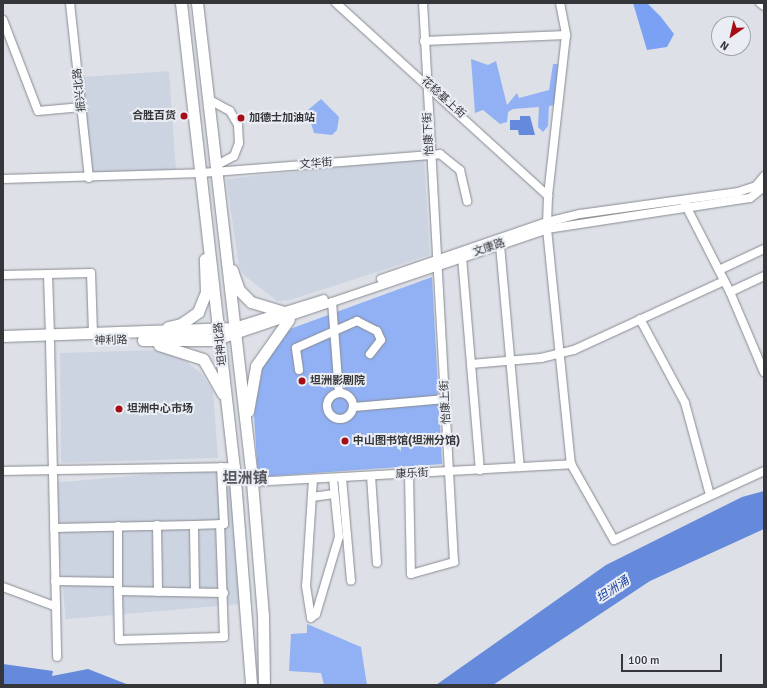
<!DOCTYPE html>
<meta charset="utf-8">
<style>
body{margin:0}
#map{position:relative;width:767px;height:688px;overflow:hidden;background:#dde0e7;font-family:Signika,"Noto Sans SC",sans-serif}
div>[style]{position:absolute}
.built>*{inset:0;background:#cdd4e1;transform-origin:0 0}
.green>*{inset:0;background:#91b1f4}
.forest>*{inset:0;background:#7aa1f4}
.water>*{inset:0;background:#658adb}
.roads{filter:drop-shadow(0 0 1px #888b91) drop-shadow(0 0 1px #888b91)}
.minor>*{height:8px;margin:-4px;padding:0 4px;transform-origin:4px;border-radius:4px;background:#fff}
.minor>.ring{margin:-4px;padding:0;box-sizing:content-box;background:none;border:8px solid #fff;border-radius:50%}
.major>*{height:11px;margin:-5.5px;padding:0 5.5px;transform-origin:5.5px;border-radius:5.5px;background:#fff}
.dots>*{width:11px;height:11px;translate:-50% -50%;box-sizing:border-box;border:2px solid #eaeef4;border-radius:50%}
span{translate:-50% -50%;white-space:nowrap;text-align:center;line-height:1.15;-webkit-text-stroke:4px #eaeef4;paint-order:stroke}
.street-label{font-size:11px;color:#353639}
.poi-label{font-size:11px;color:#353639;font-weight:700}
.right{translate:-100% -50%;text-align:right}
.left{translate:0 -50%;text-align:left}
.water-label{font-size:12px;color:#1b409e;font-style:italic}
.district-label{font-size:15px;color:#55575d;font-weight:700}
.frame{position:absolute;inset:0;border:4px solid #353639;pointer-events:none}
.north{position:absolute;left:711px;top:16px;width:40px;height:40px;box-sizing:border-box;background:#eaeef4;border:1px solid #a2a4a9;border-radius:50%;rotate:214deg;font-size:11px;font-weight:700;line-height:16px;text-align:center;color:#353639}
.north::after{content:'';display:block;margin:auto;width:14px;height:18px;background:#a50e16;clip-path:polygon(50% 0,100% 100%,50% 72%,0 100%)}
.scale{position:absolute;left:621px;top:654px;width:101px;height:18px;box-sizing:border-box;border:2px solid #353639;border-top:0;padding-left:5px;font-size:12px;line-height:14px;white-space:nowrap;color:#353639;-webkit-text-stroke:3px #eaeef4;paint-order:stroke}
</style>
<div id="map">
<div class="built">
<i style="left:169px;top:71px;width:103px;height:90px;rotate:86deg"></i>
<i style="clip-path:polygon(424px 158px,430px 255px,290px 300px,277px 301px,245px 276px,239px 266px,226px 179px)"></i>
<i style="clip-path:polygon(157px 350px,183px 359px,201px 373px,213px 391px,218px 458px,61px 463px,60px 353px)"></i>
<i style="left:234px;top:467px;width:137px;height:181px;rotate:85deg"></i>
</div>
<div class="green">
<i style="clip-path:polygon(471px 59px,488px 65px,496px 61px,507px 105px,517px 93px,519px 98px,549px 90px,553px 64px,558px 64px,557px 99px,555px 105px,549px 106px,548px 126px,543px 132px,538px 127px,539px 107px,513px 109px,508px 112px,507px 122px,500px 124px,483px 110px,475px 113px)"></i>
<i style="clip-path:polygon(321px 99px,339px 117px,337px 130px,332px 135px,314px 133px,311px 123px,308px 110px)"></i>
<i style="clip-path:polygon(432px 277px,442px 464px,258px 477px,254px 415px,263px 365px,275px 346px,290px 329px)"></i>
<i style="clip-path:polygon(307px 624px,361px 647px,367px 685px,324px 685px,321px 673px,289px 671px,291px 634px,307px 633px)"></i>
</div>
<div class="forest">
<i style="clip-path:polygon(633px 3px,647px 3px,661px 17px,674px 34px,667px 47px,647px 50px)"></i>
</div>
<div class="water">
<i style="clip-path:polygon(520px 116px,530px 116px,535px 135px,519px 135px,518px 130px,510px 130px,510px 120px,520px 120px)"></i>
<i style="clip-path:polygon(764px 491px,764px 529px,650px 581px,493px 685px,436px 685px,606px 565px,742px 497px)"></i>
<i style="clip-path:polygon(3px 664px,53px 671px,52px 676px,88px 669px,129px 685px,3px 685px)"></i>
</div>
<div class="roads">
<div class="minor">
<i style="left:70px;top:3px;width:176px;rotate:83.8deg"></i>
<i style="left:336px;top:3px;width:287px;rotate:42.3deg"></i>
<i style="left:560px;top:3px;width:33px;rotate:79deg"></i>
<i style="left:566px;top:35px;width:162px;rotate:96.4deg"></i>
<i style="left:548px;top:196px;width:33px;rotate:92deg"></i>
<i style="left:547px;top:229px;width:236px;rotate:84.2deg"></i>
<i style="left:571px;top:464px;width:87px;rotate:60.5deg"></i>
<i style="left:614px;top:540px;width:165px;rotate:-24.7deg"></i>
<i style="left:760px;top:3px;width:5px;rotate:37deg"></i>
<i style="left:3px;top:20px;width:97px;rotate:69deg"></i>
<i style="left:38px;top:111px;width:44px;rotate:-5.2deg"></i>
<i style="left:424px;top:41px;width:142px;rotate:-2.4deg"></i>
<i style="left:208px;top:99px;width:25px;rotate:29deg"></i>
<i style="left:230px;top:111px;width:16px;rotate:60deg"></i>
<i style="left:238px;top:125px;width:18px;rotate:87deg"></i>
<i style="left:239px;top:143px;width:14px;rotate:111deg"></i>
<i style="left:234px;top:156px;width:21px;rotate:152deg"></i>
<i style="left:3px;top:179px;width:198px;rotate:-1.7deg"></i>
<i style="left:201px;top:173px;width:240px;rotate:-4.5deg"></i>
<i style="left:440px;top:154px;width:26px;rotate:39deg"></i>
<i style="left:460px;top:170px;width:32px;rotate:77deg"></i>
<i style="left:685px;top:204px;width:99px;rotate:62.9deg"></i>
<i style="left:730px;top:292px;width:87px;rotate:67deg"></i>
<i style="left:500px;top:245px;width:223px;rotate:84.9deg"></i>
<i style="left:462px;top:257px;width:214px;rotate:85.2deg"></i>
<i style="left:719px;top:270px;width:50px;rotate:-25deg"></i>
<i style="left:3px;top:275px;width:45px;rotate:-1.3deg"></i>
<i style="left:381px;top:279px;width:176px;rotate:-19deg"></i>
<i style="left:547px;top:222px;width:34px;rotate:-14deg"></i>
<i style="left:580px;top:214px;width:160px;rotate:-7.9deg"></i>
<i style="left:738px;top:192px;width:19px;rotate:-18deg"></i>
<i style="left:756px;top:186px;width:13px;rotate:-51deg"></i>
<i style="left:730px;top:292px;width:38px;rotate:-25deg"></i>
<i style="left:332px;top:302px;width:91px;rotate:85.6deg"></i>
<i style="left:640px;top:319px;width:95px;rotate:61.8deg"></i>
<i style="left:685px;top:403px;width:95px;rotate:74.8deg"></i>
<i style="left:234px;top:327px;width:94px;rotate:-17.3deg"></i>
<i style="left:50px;top:335px;width:61px;rotate:-91.9deg"></i>
<i style="left:48px;top:274px;width:43px;rotate:-1.3deg"></i>
<i style="left:91px;top:273px;width:61px;rotate:88.1deg"></i>
<i style="left:220px;top:340px;width:345px;rotate:-18.7deg"></i>
<i style="left:547px;top:229px;width:205px;rotate:-8.7deg"></i>
<i style="left:750px;top:198px;width:18px;rotate:-38deg"></i>
<i style="left:50px;top:342px;width:315px;rotate:88.7deg"></i>
<i style="left:471px;top:364px;width:70px;rotate:-4.9deg"></i>
<i style="left:541px;top:358px;width:34px;rotate:-14deg"></i>
<i style="left:574px;top:350px;width:165px;rotate:-24.7deg"></i>
<i style="left:299px;top:370px;width:22px;rotate:-98deg"></i>
<i style="left:296px;top:348px;width:67px;rotate:-23.9deg"></i>
<i style="left:357px;top:321px;width:22px;rotate:27deg"></i>
<i style="left:377px;top:331px;width:10px;rotate:66deg"></i>
<i style="left:381px;top:340px;width:18px;rotate:128deg"></i>
<i class="ring" style="left:327px;top:393px;width:18px;height:18px"></i>
<i style="left:354px;top:407px;width:92px;rotate:-5deg"></i>
<i style="left:3px;top:471px;width:231px;rotate:-1deg"></i>
<i style="left:409px;top:474px;width:100px;rotate:88.9deg"></i>
<i style="left:411px;top:574px;width:45px;rotate:-15.6deg"></i>
<i style="left:454px;top:562px;width:560px;rotate:-93.17deg"></i>
<i style="left:371px;top:476px;width:87px;rotate:86.1deg"></i>
<i style="left:342px;top:478px;width:103px;rotate:85deg"></i>
<i style="left:313px;top:479px;width:107px;rotate:93.7deg"></i>
<i style="left:306px;top:586px;width:32px;rotate:81deg"></i>
<i style="left:311px;top:618px;width:6px;rotate:-39deg"></i>
<i style="left:316px;top:614px;width:80px;rotate:-73.4deg"></i>
<i style="left:339px;top:537px;width:59px;rotate:-95.8deg"></i>
<i style="left:252px;top:482px;width:320px;rotate:-3.2deg"></i>
<i style="left:312px;top:497px;width:22px;rotate:-8deg"></i>
<i style="left:157px;top:525px;width:67px;rotate:89.1deg"></i>
<i style="left:118px;top:526px;width:65px;rotate:90deg"></i>
<i style="left:118px;top:591px;width:106px;rotate:1.1deg"></i>
<i style="left:54px;top:528px;width:140px;rotate:-1.2deg"></i>
<i style="left:55px;top:581px;width:63px;rotate:0.9deg"></i>
<i style="left:3px;top:587px;width:54px;rotate:20.4deg"></i>
<i style="left:118px;top:591px;width:49px;rotate:88.8deg"></i>
<i style="left:119px;top:640px;width:105px;rotate:-1.6deg"></i>
<i style="left:224px;top:637px;width:113px;rotate:-92deg"></i>
<i style="left:195px;top:592px;width:67px;rotate:-90.9deg"></i>
<i style="left:194px;top:525px;width:30px;rotate:-2deg"></i>
<i style="left:224px;top:524px;width:57px;rotate:-93deg"></i>
</div>
<div class="major">
<i style="left:181px;top:3px;width:467px;rotate:83.5deg"></i>
<i style="left:234px;top:467px;width:219px;rotate:85.5deg"></i>
<i style="left:197px;top:3px;width:482px;rotate:83.4deg"></i>
<i style="left:252px;top:482px;width:134px;rotate:85.3deg"></i>
<i style="left:263px;top:616px;width:69px;rotate:89.2deg"></i>
<i style="left:232px;top:270px;width:21px;rotate:71deg"></i>
<i style="left:239px;top:290px;width:17px;rotate:45deg"></i>
<i style="left:251px;top:302px;width:37px;rotate:17deg"></i>
<i style="left:168px;top:327px;width:13px;rotate:-13deg"></i>
<i style="left:181px;top:324px;width:21px;rotate:-35deg"></i>
<i style="left:198px;top:312px;width:22px;rotate:-68deg"></i>
<i style="left:206px;top:292px;width:33px;rotate:-92deg"></i>
<i style="left:3px;top:336px;width:224px;rotate:-2deg"></i>
<i style="left:143px;top:340px;width:77px"></i>
<i style="left:159px;top:345px;width:46px;rotate:17.7deg"></i>
<i style="left:203px;top:359px;width:40px;rotate:60.3deg"></i>
<i style="left:248px;top:411px;width:46px;rotate:-79.9deg"></i>
<i style="left:256px;top:366px;width:57px;rotate:-54.9deg"></i>
</div>
</div>
<div class="dots">
<i style="left:184px;top:116px;background:#a50e16"></i>
<i style="left:241px;top:118px;background:#a50e16"></i>
<i style="left:302px;top:381px;background:#a50e16"></i>
<i style="left:119px;top:409px;background:#a50e16"></i>
<i style="left:345px;top:441px;background:#a50e16"></i>
</div>
<div class="street-label">
<span style="left:80px;top:90px;rotate:-96deg">振兴北路</span>
<span style="left:443px;top:98px;rotate:42deg">花稔基上街</span>
<span style="left:429px;top:134px;rotate:-93deg">怡康下街</span>
<span style="left:316px;top:164px;rotate:-5deg">文华街</span>
<span style="left:489px;top:248px;rotate:-18deg">文康路</span>
<span style="left:111px;top:341px;rotate:-1deg">神利路</span>
<span style="left:221px;top:344px;rotate:-96deg">坦神北路</span>
<span style="left:446px;top:402px;rotate:-93deg">怡康上街</span>
<span style="left:412px;top:474px;rotate:-3deg">康乐街</span>
</div>
<div class="poi-label">
<span class="right" style="left:176px;top:116px">合胜百货</span>
<span class="left" style="left:249px;top:118px">加德士加油站</span>
<span class="left" style="left:310px;top:381px">坦洲影剧院</span>
<span class="left" style="left:127px;top:409px">坦洲中心市场</span>
<span class="left" style="left:353px;top:441px">中山图书馆(坦洲分馆)</span>
</div>
<div class="water-label">
<span style="left:613px;top:590px;rotate:-34deg">坦洲涌</span>
</div>
<div class="district-label">
<span style="left:245px;top:479px">坦洲镇</span>
</div>
<div class="frame"></div>
<div class="north">N</div>
<div class="scale">100 m</div>
</div>
